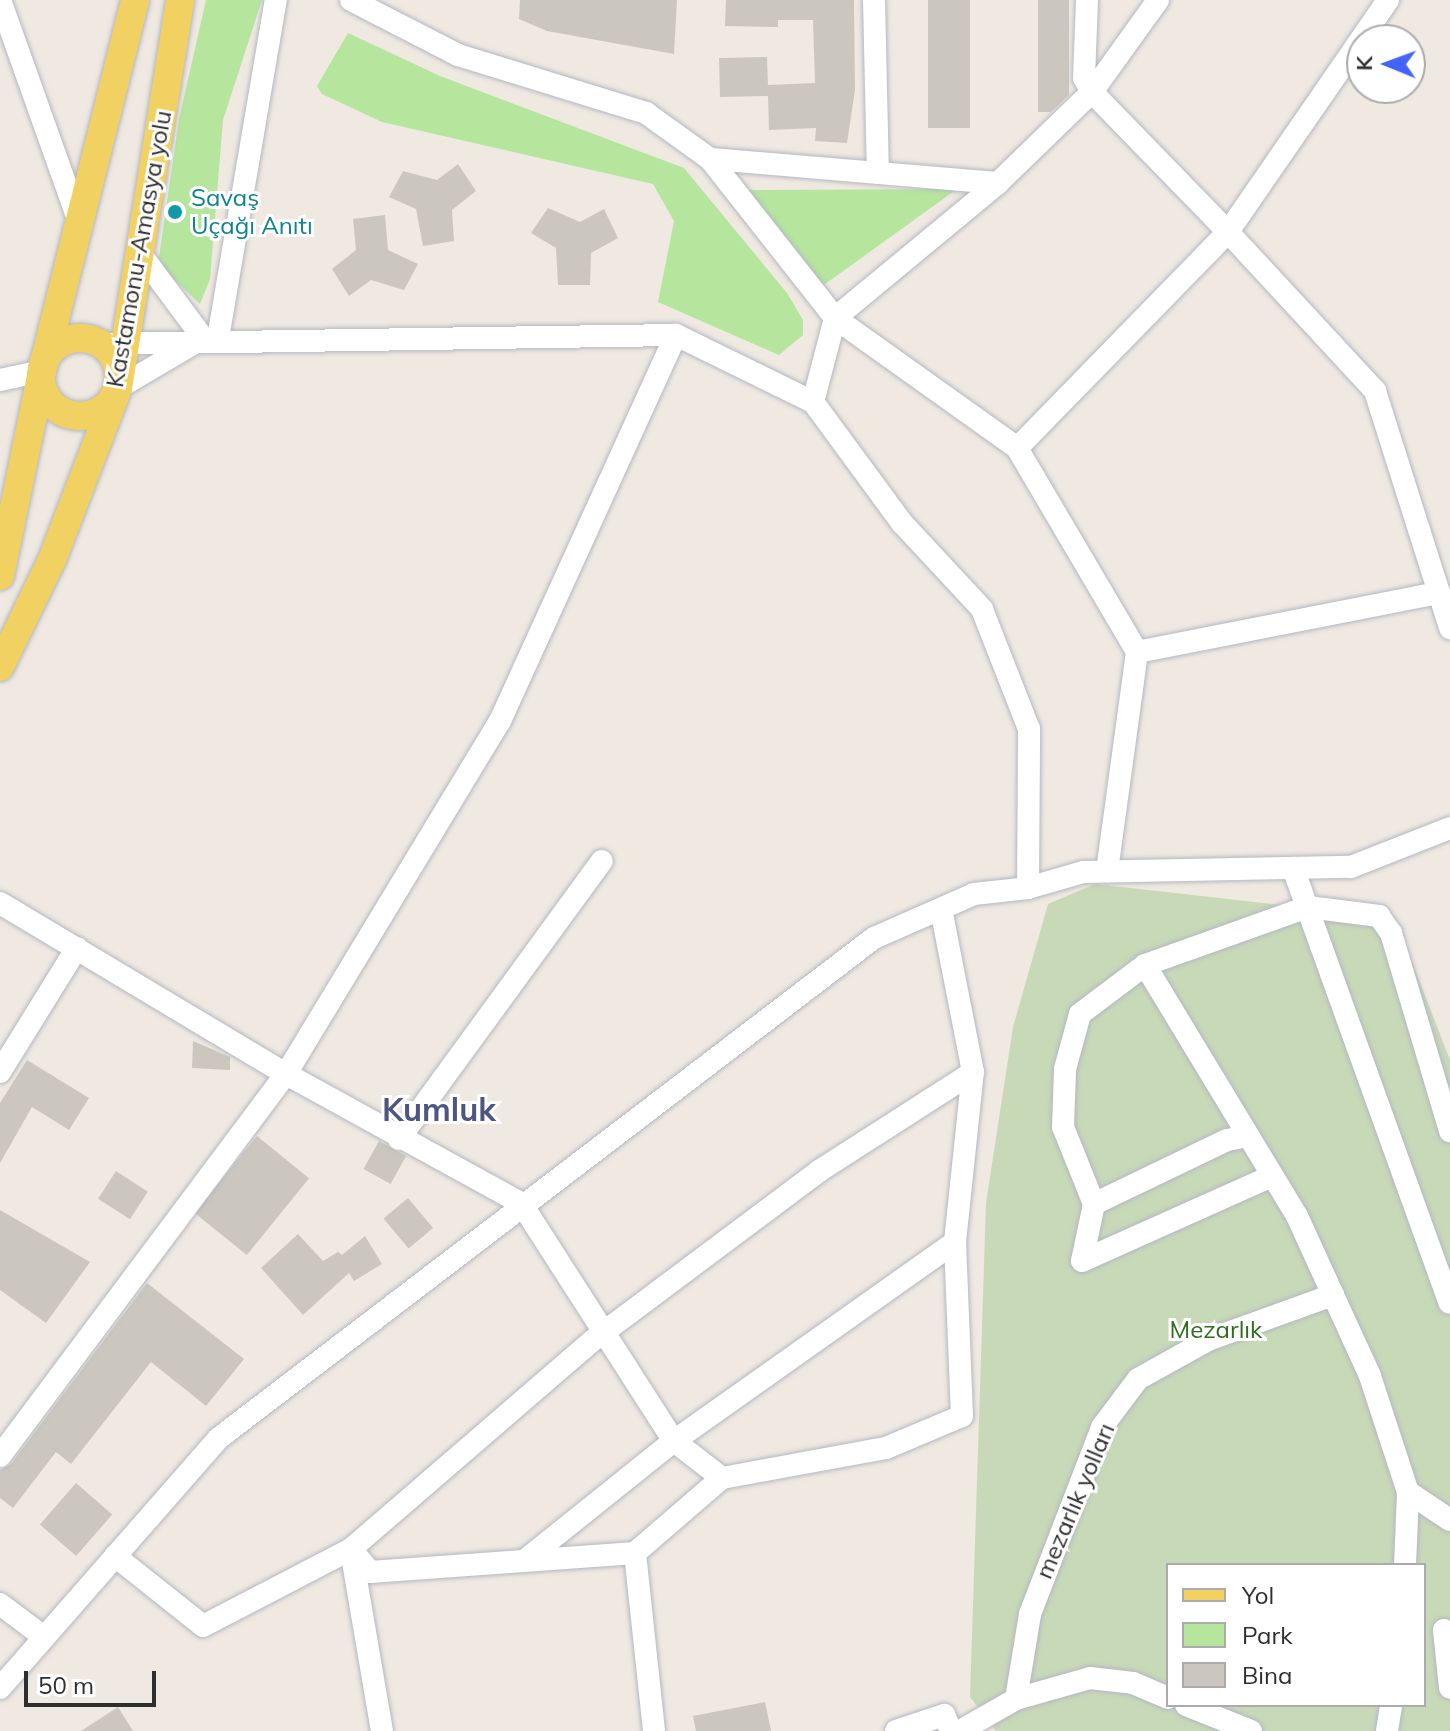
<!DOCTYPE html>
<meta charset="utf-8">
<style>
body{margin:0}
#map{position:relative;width:1450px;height:1731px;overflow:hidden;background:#efe9e1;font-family:Mulish,sans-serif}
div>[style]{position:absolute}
.green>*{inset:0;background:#b6e59e}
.cemetery>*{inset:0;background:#c8d9b8}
.building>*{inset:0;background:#cbc7bf;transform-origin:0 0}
.roads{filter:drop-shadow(0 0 2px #b4b7c1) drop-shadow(0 0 2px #b4b7c1)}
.minor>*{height:22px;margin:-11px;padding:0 11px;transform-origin:11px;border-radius:11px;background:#fff}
.major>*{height:28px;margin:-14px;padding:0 14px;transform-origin:14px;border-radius:14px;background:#f2d163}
.major>.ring{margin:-14px;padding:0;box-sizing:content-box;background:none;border:28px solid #f2d163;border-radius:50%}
.dots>*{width:22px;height:22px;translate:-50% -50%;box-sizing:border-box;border:4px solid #fff;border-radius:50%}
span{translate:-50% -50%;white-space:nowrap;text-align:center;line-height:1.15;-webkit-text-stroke:6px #fff;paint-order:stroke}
.culture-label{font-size:24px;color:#0d838f}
.left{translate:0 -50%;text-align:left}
.street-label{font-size:24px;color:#2e2e2e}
.park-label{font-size:24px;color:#2c6e1b}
.district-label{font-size:32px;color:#4d5680;font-weight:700}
.legend{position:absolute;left:1166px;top:1563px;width:260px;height:144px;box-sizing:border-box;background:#fff;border:2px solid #ababab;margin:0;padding:10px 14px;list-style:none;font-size:24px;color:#2e2e2e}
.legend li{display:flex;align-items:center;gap:16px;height:40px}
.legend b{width:40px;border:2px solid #ababab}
.north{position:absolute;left:1346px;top:24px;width:80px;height:80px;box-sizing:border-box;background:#fff;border:2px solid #ababab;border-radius:50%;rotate:271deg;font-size:22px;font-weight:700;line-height:32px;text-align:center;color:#2e2e2e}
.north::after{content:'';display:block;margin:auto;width:28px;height:36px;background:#4264fb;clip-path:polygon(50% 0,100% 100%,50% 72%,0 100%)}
.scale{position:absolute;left:24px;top:1671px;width:132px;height:36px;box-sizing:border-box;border:4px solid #2e2e2e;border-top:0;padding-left:10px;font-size:24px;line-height:28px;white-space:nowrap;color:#2e2e2e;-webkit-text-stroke:6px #fff;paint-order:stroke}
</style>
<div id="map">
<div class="green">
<i style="clip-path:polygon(206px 0,262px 0,223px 120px,210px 279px,200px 304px,158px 264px,179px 119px)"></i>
<i style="clip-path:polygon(348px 33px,440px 76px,684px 168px,787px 293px,803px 320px,803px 335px,779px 355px,658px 302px,674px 221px,653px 184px,382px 122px,322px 94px,317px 86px)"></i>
<i style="clip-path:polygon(957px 189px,821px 287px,749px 190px)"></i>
</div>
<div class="cemetery">
<i style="clip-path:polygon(evenodd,1095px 884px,1395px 918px,1450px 1060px,1450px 1731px,996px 1731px,970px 1697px,986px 1203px,1013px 1027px,1048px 904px,1095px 884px,1168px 1565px,1424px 1565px,1424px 1705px,1168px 1705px,1168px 1565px)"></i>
</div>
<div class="building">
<i style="clip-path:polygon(520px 0,677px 0,674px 54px,547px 31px,519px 19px)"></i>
<i style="clip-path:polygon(726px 0,854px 0,855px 90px,847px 143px,815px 141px,816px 128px,769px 130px,768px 96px,720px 97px,719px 58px,767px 57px,768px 85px,815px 83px,813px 20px,778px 20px,778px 27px,725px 26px)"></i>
<i style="left:928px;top:0;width:42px;height:128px"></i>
<i style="clip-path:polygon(1038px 0,1069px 0,1069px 95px,1051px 112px,1038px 112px)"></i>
<i style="clip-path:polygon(458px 164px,476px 191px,452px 210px,454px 241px,423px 246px,416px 209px,389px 197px,403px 171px,437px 180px)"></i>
<i style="clip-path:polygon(548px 208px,580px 222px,604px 209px,618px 238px,591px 253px,590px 285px,558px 285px,556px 248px,531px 233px)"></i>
<i style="clip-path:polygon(385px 215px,388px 250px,418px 264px,404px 290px,371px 280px,349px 296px,332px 269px,356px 250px,353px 219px)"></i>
<i style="clip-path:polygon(193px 1041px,230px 1057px,230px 1070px,192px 1068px)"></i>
<i style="clip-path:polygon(27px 1060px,89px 1098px,69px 1130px,32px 1107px,0 1163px,0 1103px)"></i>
<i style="left:257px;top:1136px;width:67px;height:99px;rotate:39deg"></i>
<i style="left:379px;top:1141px;width:31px;height:32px;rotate:29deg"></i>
<i style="left:116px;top:1171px;width:38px;height:33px;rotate:33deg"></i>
<i style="left:408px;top:1198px;width:39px;height:32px;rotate:50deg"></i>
<i style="clip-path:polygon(0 1210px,90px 1262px,46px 1323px,0 1290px)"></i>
<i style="clip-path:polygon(298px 1234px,323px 1261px,338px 1252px,342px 1255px,365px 1236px,382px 1264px,354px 1281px,349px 1273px,303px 1315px,261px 1268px)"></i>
<i style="clip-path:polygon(147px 1283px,244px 1359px,206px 1406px,151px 1362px,71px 1464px,56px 1452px,13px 1508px,0 1498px,0 1470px,11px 1464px)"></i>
<i style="left:76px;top:1483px;width:48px;height:55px;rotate:41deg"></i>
<i style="clip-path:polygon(765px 1702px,771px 1731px,696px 1731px,693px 1716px)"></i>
<i style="clip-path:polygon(118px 1707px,133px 1731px,81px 1731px)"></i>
</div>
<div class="roads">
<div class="minor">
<i style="left:0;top:0;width:239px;rotate:70.4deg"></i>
<i style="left:351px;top:0;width:120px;rotate:27.2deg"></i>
<i style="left:458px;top:55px;width:197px;rotate:17.1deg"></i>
<i style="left:646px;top:113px;width:79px;rotate:35.7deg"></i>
<i style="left:874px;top:0;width:173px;rotate:88.7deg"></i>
<i style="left:1087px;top:0;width:78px;rotate:92.2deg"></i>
<i style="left:1084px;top:78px;width:16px;rotate:60deg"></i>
<i style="left:1092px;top:92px;width:195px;rotate:45.8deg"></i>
<i style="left:1228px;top:232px;width:302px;rotate:134.3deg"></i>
<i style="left:1017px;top:448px;width:237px;rotate:59.5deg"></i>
<i style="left:1388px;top:0;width:282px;rotate:124.6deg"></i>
<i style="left:1228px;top:232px;width:217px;rotate:47.2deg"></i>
<i style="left:1375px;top:391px;width:249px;rotate:72.4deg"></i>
<i style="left:998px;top:183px;width:289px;rotate:-175.2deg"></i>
<i style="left:710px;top:159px;width:202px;rotate:51.8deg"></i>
<i style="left:835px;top:318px;width:212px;rotate:-39.6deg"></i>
<i style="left:998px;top:183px;width:131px;rotate:-44.1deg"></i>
<i style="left:1092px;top:92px;width:113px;rotate:-54.3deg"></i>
<i style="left:218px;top:338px;width:343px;rotate:-80.3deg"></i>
<i style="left:0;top:380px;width:43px;rotate:-12.1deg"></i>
<i style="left:118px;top:388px;width:99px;rotate:-30.5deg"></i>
<i style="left:203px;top:338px;width:102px;rotate:-126.6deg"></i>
<i style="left:813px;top:402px;width:87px;rotate:-75.3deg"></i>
<i style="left:835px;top:318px;width:224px;rotate:35.5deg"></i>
<i style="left:1293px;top:868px;width:462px;rotate:70.2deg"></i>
<i style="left:1107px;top:871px;width:221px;rotate:-82.2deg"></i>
<i style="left:1137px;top:652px;width:308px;rotate:-11.1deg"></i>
<i style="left:1028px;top:888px;width:57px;rotate:-16.2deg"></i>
<i style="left:1083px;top:872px;width:268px;rotate:-1.1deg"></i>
<i style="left:1351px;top:867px;width:106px;rotate:-21.5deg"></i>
<i style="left:0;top:903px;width:333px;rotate:30.9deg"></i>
<i style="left:286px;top:1074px;width:268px;rotate:28.8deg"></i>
<i style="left:521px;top:1203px;width:283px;rotate:57.3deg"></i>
<i style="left:674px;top:1441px;width:61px;rotate:37.6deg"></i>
<i style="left:1145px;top:965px;width:293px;rotate:58.8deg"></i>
<i style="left:1297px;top:1216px;width:87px;rotate:65.5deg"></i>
<i style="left:0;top:1072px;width:146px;rotate:-58.2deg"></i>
<i style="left:1248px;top:1136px;width:21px;rotate:169deg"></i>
<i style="left:1227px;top:1140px;width:148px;rotate:154.3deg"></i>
<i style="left:1094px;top:1204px;width:83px;rotate:-111.9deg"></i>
<i style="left:1063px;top:1127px;width:58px;rotate:-88deg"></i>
<i style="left:1065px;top:1069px;width:57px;rotate:-74.7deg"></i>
<i style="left:1080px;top:1014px;width:81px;rotate:-37deg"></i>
<i style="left:1145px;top:965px;width:173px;rotate:-19.6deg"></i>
<i style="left:1308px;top:907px;width:72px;rotate:7.2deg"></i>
<i style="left:1379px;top:916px;width:21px;rotate:55deg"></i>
<i style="left:1391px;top:933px;width:207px;rotate:73.4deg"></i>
<i style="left:399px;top:1139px;width:344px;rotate:-53.9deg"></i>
<i style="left:1094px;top:1204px;width:58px;rotate:101.9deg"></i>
<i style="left:1082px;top:1261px;width:208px;rotate:-24.1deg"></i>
<i style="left:0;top:1456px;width:477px;rotate:-53.2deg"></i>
<i style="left:286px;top:1074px;width:413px;rotate:-58.8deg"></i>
<i style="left:500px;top:721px;width:424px;rotate:-65.5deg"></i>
<i style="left:351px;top:1549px;width:30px;rotate:50deg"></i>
<i style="left:370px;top:1572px;width:266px;rotate:-4.1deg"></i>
<i style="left:635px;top:1553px;width:115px;rotate:-40.8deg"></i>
<i style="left:722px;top:1478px;width:167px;rotate:-10.4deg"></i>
<i style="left:886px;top:1448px;width:82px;rotate:-22.8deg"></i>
<i style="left:962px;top:1416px;width:174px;rotate:-92.3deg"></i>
<i style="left:351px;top:1550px;width:184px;rotate:80.3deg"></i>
<i style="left:635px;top:1553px;width:179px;rotate:83.9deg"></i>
<i style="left:115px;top:1556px;width:112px;rotate:38.5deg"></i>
<i style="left:203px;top:1626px;width:167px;rotate:-27.5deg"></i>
<i style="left:351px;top:1549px;width:318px;rotate:-40.8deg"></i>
<i style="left:592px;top:1341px;width:284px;rotate:-36.8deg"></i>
<i style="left:819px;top:1171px;width:183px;rotate:-32.7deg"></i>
<i style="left:524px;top:1561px;width:192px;rotate:-38.7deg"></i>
<i style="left:674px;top:1441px;width:344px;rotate:-35.3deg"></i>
<i style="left:955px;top:1242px;width:171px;rotate:-84deg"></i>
<i style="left:973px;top:1072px;width:166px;rotate:-101.1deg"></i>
<i style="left:1405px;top:1565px;width:73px;rotate:-87.6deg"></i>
<i style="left:1408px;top:1492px;width:50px;rotate:33.7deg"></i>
<i style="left:0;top:1604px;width:55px;rotate:36.9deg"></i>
<i style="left:1444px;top:1630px;width:58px;rotate:84.1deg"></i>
<i style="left:0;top:1688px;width:332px;rotate:-48.8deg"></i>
<i style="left:219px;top:1438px;width:824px;rotate:-37.36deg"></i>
<i style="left:874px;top:938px;width:109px;rotate:-23.7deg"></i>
<i style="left:974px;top:894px;width:54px;rotate:-6.3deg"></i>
<i style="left:1028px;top:888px;width:159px;rotate:-89.6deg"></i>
<i style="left:1029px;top:729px;width:129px;rotate:-111.4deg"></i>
<i style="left:982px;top:609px;width:117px;rotate:-132.9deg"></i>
<i style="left:902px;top:523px;width:150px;rotate:-126.3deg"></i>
<i style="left:813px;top:402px;width:153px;rotate:-153.9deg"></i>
<i style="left:676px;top:335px;width:575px;rotate:179.1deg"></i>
<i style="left:1016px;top:1699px;width:86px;rotate:-80.6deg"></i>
<i style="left:1030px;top:1614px;width:200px;rotate:-68.9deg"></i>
<i style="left:1102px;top:1427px;width:60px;rotate:-53.1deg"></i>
<i style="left:1138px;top:1379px;width:80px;rotate:-29.1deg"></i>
<i style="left:1208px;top:1340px;width:133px;rotate:-19.8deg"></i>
<i style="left:1333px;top:1295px;width:89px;rotate:65.4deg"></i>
<i style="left:1370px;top:1376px;width:122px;rotate:71.9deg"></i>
<i style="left:1186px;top:1705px;width:70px;rotate:21.8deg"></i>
<i style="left:896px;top:1731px;width:51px;rotate:-18.4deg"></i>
<i style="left:944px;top:1715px;width:17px;rotate:66deg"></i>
<i style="left:960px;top:1731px;width:64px;rotate:-29.7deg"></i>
<i style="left:1016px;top:1699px;width:77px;rotate:-15.8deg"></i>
<i style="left:1090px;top:1678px;width:43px;rotate:6.6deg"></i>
<i style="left:1133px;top:1683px;width:38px;rotate:23deg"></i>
<i style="left:1387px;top:1731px;width:26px;rotate:-81deg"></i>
</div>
<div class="major">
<i class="ring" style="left:41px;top:338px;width:50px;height:50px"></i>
<i style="left:0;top:576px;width:209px;rotate:-78.4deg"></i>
<i style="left:42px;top:371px;width:382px;rotate:-75.9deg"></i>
<i style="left:0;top:667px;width:119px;rotate:-64.1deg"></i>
<i style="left:52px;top:560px;width:184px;rotate:-69deg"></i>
<i style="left:118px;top:388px;width:393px;rotate:-80.9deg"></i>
</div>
</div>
<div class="dots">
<i style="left:175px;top:212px;background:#0f9aa8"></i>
</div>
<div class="culture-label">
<span class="left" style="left:191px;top:212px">Savaş<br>Uçağı Anıtı</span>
</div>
<div class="street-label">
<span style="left:139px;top:249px;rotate:-80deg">Kastamonu-Amasya yolu</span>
<span style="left:1075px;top:1501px;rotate:-67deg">mezarlık yolları</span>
</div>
<div class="park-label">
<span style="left:1216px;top:1330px">Mezarlık</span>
</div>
<div class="district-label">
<span style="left:439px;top:1109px">Kumluk</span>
</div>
<ul class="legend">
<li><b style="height:10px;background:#f2d163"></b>Yol</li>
<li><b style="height:22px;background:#b6e59e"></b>Park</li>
<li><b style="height:22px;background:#cbc7bf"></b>Bina</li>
</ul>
<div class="north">K</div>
<div class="scale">50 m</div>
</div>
